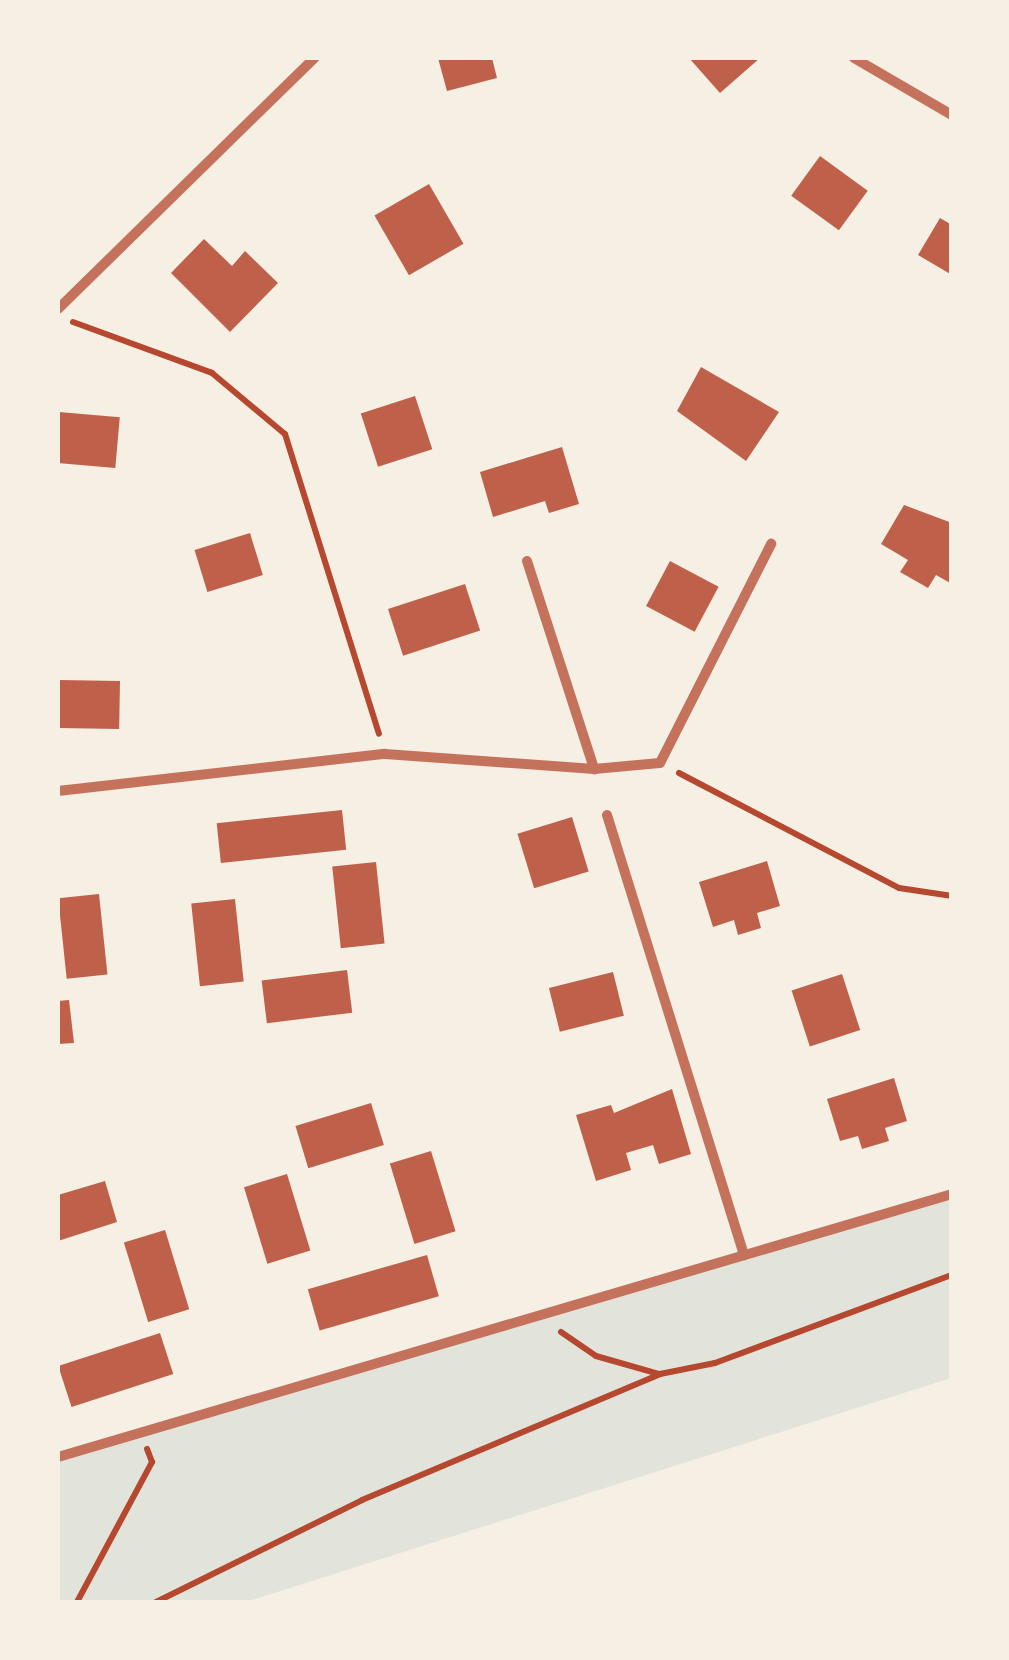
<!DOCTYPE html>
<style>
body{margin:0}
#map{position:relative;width:1009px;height:1660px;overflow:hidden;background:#f6efe4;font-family:Georgia,serif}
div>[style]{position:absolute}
.green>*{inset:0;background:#e2e4dc}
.building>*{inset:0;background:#bf614a;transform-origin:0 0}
.path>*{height:6px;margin:-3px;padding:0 3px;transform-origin:3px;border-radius:3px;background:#b5482f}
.minor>*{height:10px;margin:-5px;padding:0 5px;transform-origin:5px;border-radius:5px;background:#c5725c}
span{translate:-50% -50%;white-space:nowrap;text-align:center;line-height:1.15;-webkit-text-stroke:10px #f6efe4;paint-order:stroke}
.frame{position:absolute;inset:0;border:60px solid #f6efe4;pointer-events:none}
</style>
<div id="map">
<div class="green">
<i style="clip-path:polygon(951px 1194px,951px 1378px,246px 1602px,58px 1602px,58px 1457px)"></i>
</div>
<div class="building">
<i style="clip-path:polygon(438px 58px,492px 58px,497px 78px,447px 91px)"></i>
<i style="clip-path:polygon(689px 58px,760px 58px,720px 93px)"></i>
<i style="left:820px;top:156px;width:59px;height:49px;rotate:36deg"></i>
<i style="left:429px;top:184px;width:69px;height:63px;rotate:60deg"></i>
<i style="clip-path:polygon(940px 218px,952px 225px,952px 275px,918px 255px)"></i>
<i style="clip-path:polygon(204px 239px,232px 266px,245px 251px,278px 283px,230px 332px,171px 273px)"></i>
<i style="clip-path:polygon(701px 367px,779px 412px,746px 461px,677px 411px)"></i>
<i style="left:415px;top:396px;width:56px;height:57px;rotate:72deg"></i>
<i style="left:59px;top:412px;width:61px;height:51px;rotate:5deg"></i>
<i style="clip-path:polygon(562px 447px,579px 504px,549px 513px,545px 501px,493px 517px,480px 472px)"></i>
<i style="clip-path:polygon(904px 505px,952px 523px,952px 584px,936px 575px,928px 588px,900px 572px,908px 560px,881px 544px)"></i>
<i style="left:250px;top:533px;width:44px;height:58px;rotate:73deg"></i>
<i style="left:670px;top:561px;width:55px;height:51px;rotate:28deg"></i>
<i style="left:465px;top:584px;width:49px;height:81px;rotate:72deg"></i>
<i style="left:59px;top:680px;width:61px;height:48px;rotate:1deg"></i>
<i style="left:342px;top:810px;width:40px;height:126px;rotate:84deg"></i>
<i style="left:572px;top:817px;width:57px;height:57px;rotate:73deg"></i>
<i style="clip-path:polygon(767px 861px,780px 906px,757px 913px,761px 928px,738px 935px,734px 920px,713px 927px,699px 882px)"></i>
<i style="left:376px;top:862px;width:82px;height:44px;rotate:84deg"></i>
<i style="left:99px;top:894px;width:81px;height:41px;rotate:84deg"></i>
<i style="left:235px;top:899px;width:83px;height:44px;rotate:84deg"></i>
<i style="left:347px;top:970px;width:43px;height:86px;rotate:83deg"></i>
<i style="left:613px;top:972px;width:45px;height:66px;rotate:76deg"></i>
<i style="left:842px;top:974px;width:59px;height:53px;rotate:72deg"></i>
<i style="clip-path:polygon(69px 1000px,74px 1043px,58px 1044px,58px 1001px)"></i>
<i style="clip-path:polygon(894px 1078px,907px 1121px,885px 1128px,889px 1141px,862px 1149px,858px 1136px,840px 1141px,827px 1099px)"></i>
<i style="clip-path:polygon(672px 1089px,691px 1154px,659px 1164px,653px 1145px,626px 1153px,631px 1170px,596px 1181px,576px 1115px,611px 1105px,614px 1113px)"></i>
<i style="left:371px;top:1103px;width:44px;height:79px;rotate:73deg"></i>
<i style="left:431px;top:1151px;width:84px;height:43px;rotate:73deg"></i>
<i style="left:287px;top:1174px;width:80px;height:45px;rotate:73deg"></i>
<i style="clip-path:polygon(105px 1181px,117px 1222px,58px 1241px,58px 1195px)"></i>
<i style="left:165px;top:1230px;width:83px;height:43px;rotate:73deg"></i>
<i style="left:427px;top:1255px;width:43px;height:124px;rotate:74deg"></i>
<i style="left:160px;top:1333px;width:43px;height:107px;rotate:72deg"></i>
</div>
<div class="path">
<i style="left:73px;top:322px;width:148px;rotate:20.1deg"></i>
<i style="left:212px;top:373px;width:95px;rotate:39.9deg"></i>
<i style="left:285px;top:434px;width:314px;rotate:72.6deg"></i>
<i style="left:679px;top:773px;width:248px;rotate:27.6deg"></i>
<i style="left:899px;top:888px;width:54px;rotate:8.6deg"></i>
<i style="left:561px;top:1332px;width:42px;rotate:34.4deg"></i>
<i style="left:596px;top:1356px;width:66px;rotate:15.9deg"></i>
<i style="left:77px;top:1602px;width:159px;rotate:-61.8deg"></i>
<i style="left:152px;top:1462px;width:14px;rotate:-111deg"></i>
<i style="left:156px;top:1602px;width:230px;rotate:-26.3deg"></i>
<i style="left:362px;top:1500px;width:324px;rotate:-22.9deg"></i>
<i style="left:660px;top:1374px;width:56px;rotate:-11.3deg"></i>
<i style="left:715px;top:1363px;width:253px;rotate:-20.4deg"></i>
</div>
<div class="minor">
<i style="left:854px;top:58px;width:113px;rotate:30.2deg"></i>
<i style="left:58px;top:309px;width:359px;rotate:-44.4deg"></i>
<i style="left:527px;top:561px;width:219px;rotate:72.1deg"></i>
<i style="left:58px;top:791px;width:329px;rotate:-6.5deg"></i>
<i style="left:385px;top:754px;width:210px;rotate:4.1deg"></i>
<i style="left:594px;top:769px;width:66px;rotate:-5.2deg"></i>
<i style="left:660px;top:763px;width:246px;rotate:-63.1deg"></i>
<i style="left:607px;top:815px;width:461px;rotate:72.7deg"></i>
<i style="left:58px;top:1457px;width:932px;rotate:-16.39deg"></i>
</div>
<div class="frame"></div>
</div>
